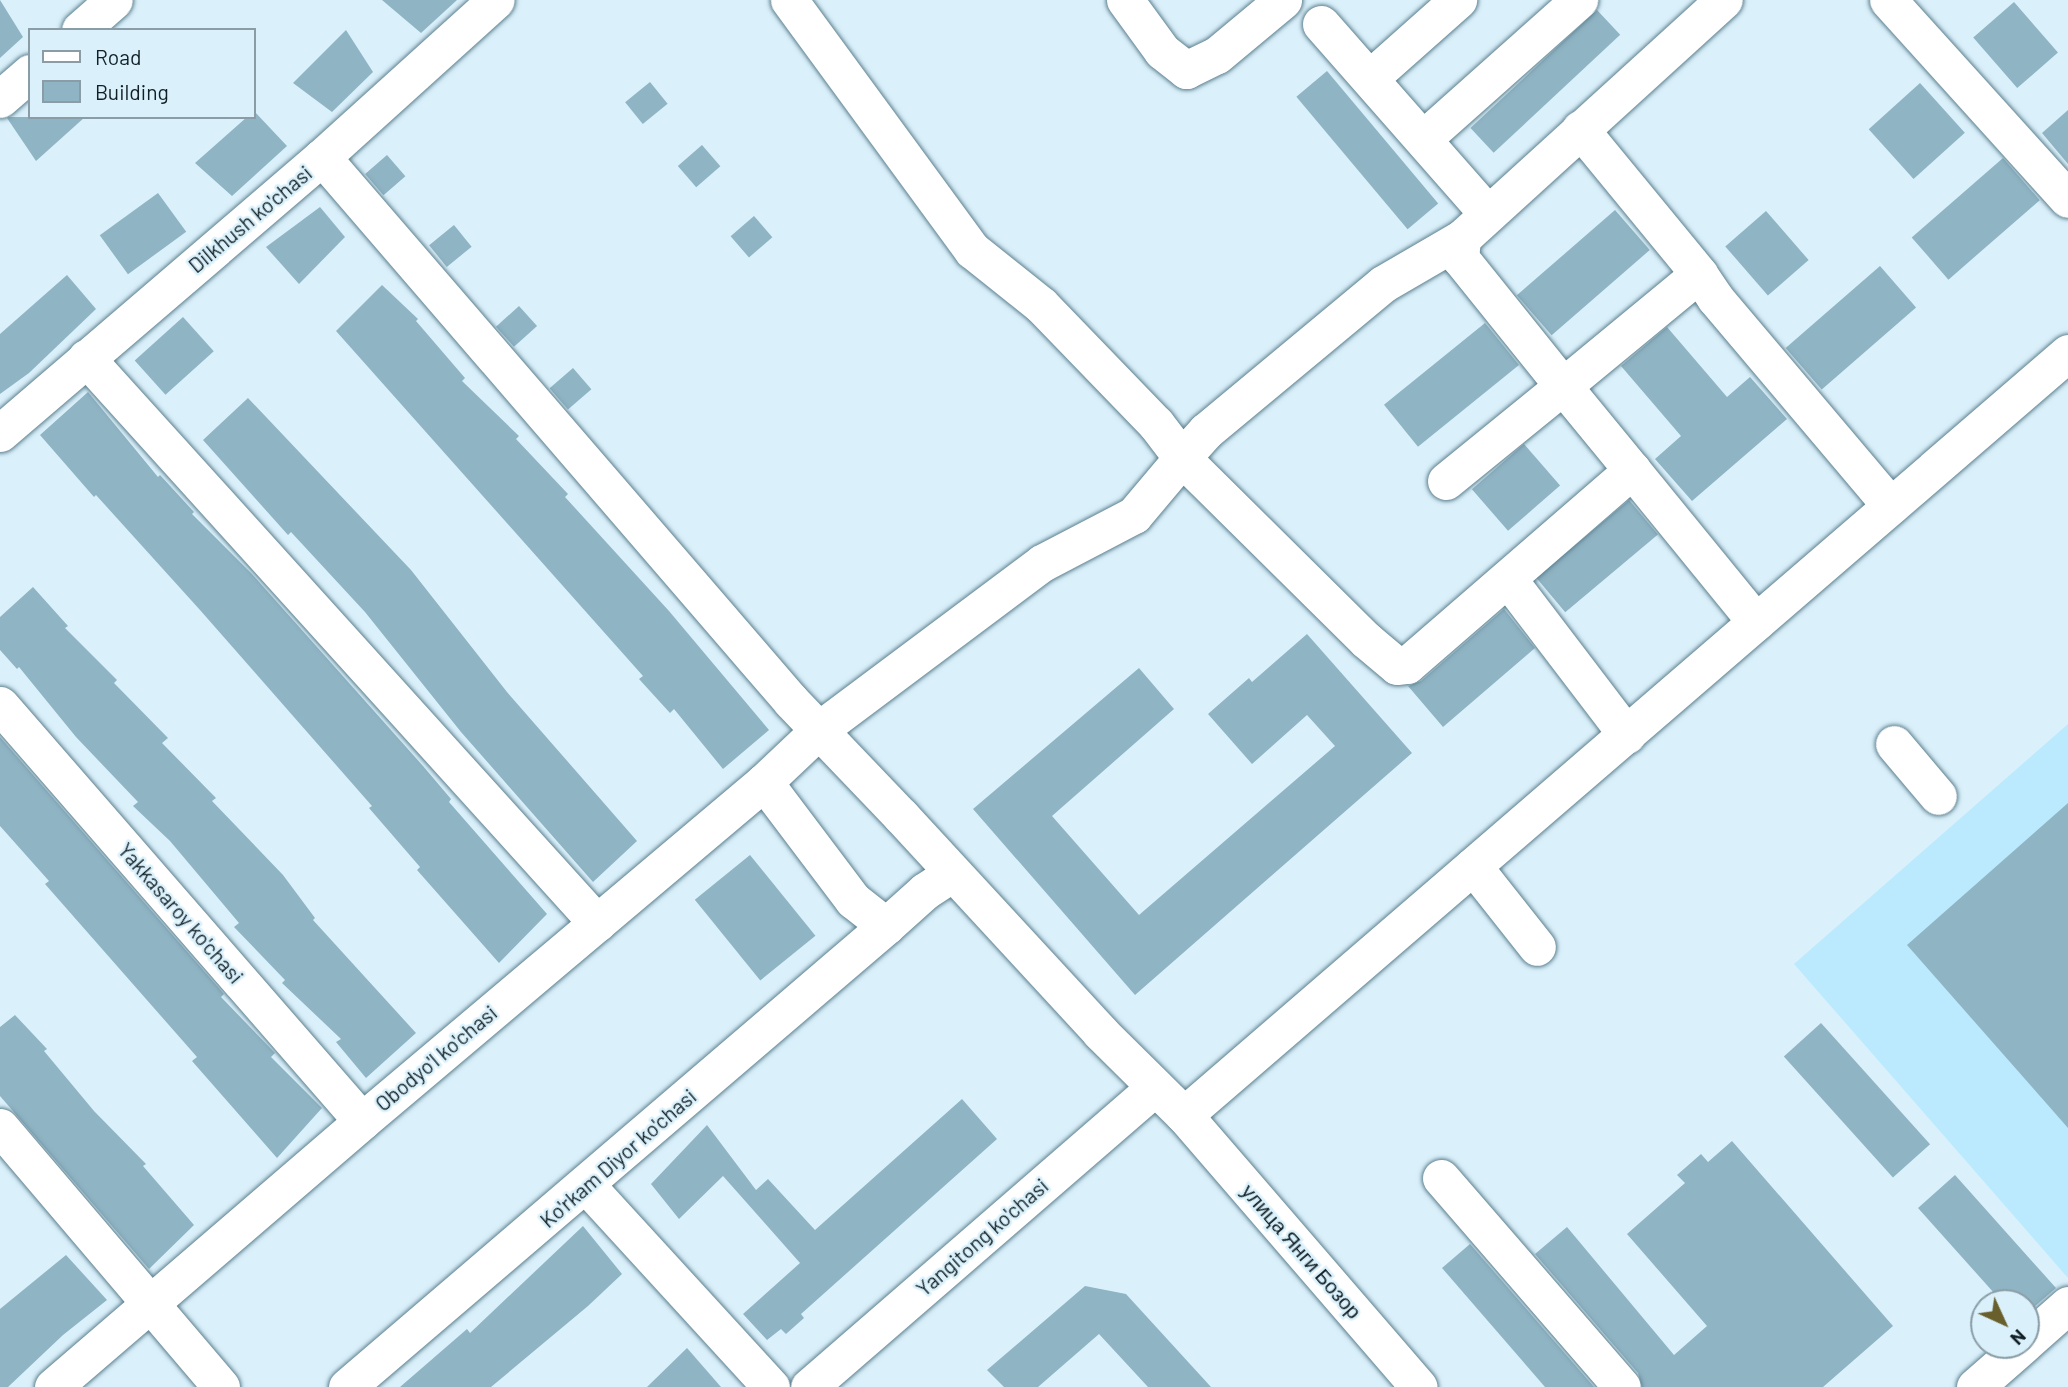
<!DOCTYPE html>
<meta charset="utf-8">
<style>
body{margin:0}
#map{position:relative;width:2068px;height:1387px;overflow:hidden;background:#daf1fb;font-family:Barlow,sans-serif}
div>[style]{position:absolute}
.built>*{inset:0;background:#bbeafe}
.building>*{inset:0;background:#8fb4c3;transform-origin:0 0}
.roads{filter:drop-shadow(0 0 2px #5c7f8e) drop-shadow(0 0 2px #5c7f8e)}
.minor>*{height:37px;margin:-18.5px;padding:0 18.5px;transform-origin:18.5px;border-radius:18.5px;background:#fff}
span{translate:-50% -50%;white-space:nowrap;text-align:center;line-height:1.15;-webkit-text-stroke:5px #daf1fb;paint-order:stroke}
.street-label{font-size:21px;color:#122026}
.legend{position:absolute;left:28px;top:28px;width:228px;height:91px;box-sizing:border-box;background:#daf1fb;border:2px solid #8a9da6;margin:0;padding:9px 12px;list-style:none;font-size:21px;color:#122026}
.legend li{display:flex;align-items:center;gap:14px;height:35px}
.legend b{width:35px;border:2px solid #8a9da6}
.north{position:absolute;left:1970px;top:1289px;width:70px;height:70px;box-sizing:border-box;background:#daf1fb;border:2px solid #8a9da6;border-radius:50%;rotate:135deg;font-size:19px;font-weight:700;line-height:28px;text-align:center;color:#122026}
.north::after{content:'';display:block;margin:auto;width:24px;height:32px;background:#695f2c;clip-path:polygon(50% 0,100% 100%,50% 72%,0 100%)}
</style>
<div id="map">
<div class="built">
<i style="clip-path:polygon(2068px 724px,2068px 1278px,1794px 964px)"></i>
</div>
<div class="building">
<i style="clip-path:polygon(0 0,23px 37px,0 58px)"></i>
<i style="clip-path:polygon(382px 0,457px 0,421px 33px)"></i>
<i style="left:2014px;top:2px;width:67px;height:54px;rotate:49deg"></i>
<i style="left:1597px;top:10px;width:34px;height:173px;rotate:47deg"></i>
<i style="clip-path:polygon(346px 30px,373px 72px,332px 112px,293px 83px)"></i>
<i style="left:1327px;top:71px;width:173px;height:40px;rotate:50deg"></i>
<i style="left:650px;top:82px;width:28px;height:32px;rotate:51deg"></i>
<i style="left:1920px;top:83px;width:67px;height:69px;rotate:48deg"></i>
<i style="clip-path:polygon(2068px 110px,2068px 164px,2042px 133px)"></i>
<i style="clip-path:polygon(254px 111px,287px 146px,232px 196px,195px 163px,247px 117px,254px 117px)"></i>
<i style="clip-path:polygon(85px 117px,36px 161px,7px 118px,9px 117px)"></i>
<i style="left:702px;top:145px;width:28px;height:32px;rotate:49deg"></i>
<i style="left:387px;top:155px;width:28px;height:29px;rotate:49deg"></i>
<i style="left:2003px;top:158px;width:56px;height:121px;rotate:49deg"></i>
<i style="left:158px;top:193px;width:48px;height:72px;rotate:54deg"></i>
<i style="clip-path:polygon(320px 207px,345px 237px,299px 284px,266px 247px)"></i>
<i style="left:1615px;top:210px;width:53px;height:130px;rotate:49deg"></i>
<i style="left:1766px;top:211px;width:65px;height:54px;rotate:49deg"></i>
<i style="left:754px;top:216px;width:28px;height:31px;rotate:49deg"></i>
<i style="left:454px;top:225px;width:28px;height:32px;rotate:51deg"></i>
<i style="left:1880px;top:266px;width:55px;height:125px;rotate:49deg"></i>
<i style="clip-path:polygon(67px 275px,96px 309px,29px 373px,0 394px,0 334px)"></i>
<i style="clip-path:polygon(382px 285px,418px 319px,416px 321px,465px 378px,462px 381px,519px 436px,516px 439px,568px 494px,565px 497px,669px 611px,769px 730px,723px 769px,674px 709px,670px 713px,639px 679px,643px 676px,336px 331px)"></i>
<i style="left:519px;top:306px;width:27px;height:31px;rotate:48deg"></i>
<i style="left:183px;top:317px;width:46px;height:65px;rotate:48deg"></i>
<i style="left:1485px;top:323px;width:54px;height:130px;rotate:51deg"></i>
<i style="clip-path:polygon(1667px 327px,1727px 397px,1750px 377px,1787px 419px,1692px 501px,1655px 459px,1681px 436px,1621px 366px)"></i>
<i style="left:573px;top:368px;width:28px;height:31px;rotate:49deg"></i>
<i style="clip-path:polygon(88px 392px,158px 477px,160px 475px,194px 512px,192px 514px,252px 574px,423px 766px,451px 799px,449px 802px,547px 914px,499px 963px,417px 870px,420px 867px,369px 808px,372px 806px,200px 610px,96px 495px,94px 497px,40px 435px)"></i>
<i style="clip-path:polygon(248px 398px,411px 570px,507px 692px,637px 841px,593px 882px,461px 732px,365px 612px,291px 532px,288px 535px,203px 440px)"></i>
<i style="left:1524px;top:444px;width:55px;height:69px;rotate:49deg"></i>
<i style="left:1629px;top:500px;width:45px;height:121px;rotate:50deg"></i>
<i style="clip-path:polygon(33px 587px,68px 626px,65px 628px,117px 680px,114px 683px,168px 738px,162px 743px,216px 798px,212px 801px,283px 875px,315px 918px,313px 920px,416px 1033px,366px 1078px,336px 1042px,341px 1039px,282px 983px,285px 980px,234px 927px,239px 923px,170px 841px,133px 806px,138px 802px,76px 737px,19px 667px,17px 669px,0 650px,0 617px)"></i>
<i style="clip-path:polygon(1504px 609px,1535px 648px,1443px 727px,1408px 686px,1421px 681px)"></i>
<i style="clip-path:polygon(1307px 634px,1412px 753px,1135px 995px,973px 809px,1139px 668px,1174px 709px,1052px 816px,1139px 915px,1335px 746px,1307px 715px,1252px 764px,1208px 714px,1249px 678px,1252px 682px)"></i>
<i style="clip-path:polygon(0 737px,224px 994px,221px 997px,275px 1053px,271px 1057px,322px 1108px,277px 1158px,192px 1061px,197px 1057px,45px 884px,49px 881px,0 826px)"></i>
<i style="clip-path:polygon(2068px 803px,2068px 1128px,1907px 945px)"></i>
<i style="left:750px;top:855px;width:104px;height:71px;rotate:51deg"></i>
<i style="clip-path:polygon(15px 1015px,47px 1049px,44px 1051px,94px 1111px,146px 1164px,143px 1166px,194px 1225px,149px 1269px,0 1096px,0 1027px)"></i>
<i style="left:1821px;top:1023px;width:163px;height:50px;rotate:48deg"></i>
<i style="clip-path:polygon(962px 1099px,997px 1139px,801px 1314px,804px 1318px,786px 1334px,781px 1329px,767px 1340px,743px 1314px,800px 1263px,723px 1176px,679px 1219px,651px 1184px,707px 1125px,756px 1190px,768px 1179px,815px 1230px)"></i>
<i style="clip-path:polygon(1732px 1141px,1893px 1326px,1823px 1387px,1642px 1387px,1638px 1373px,1535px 1254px,1567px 1227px,1674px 1355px,1707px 1326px,1627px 1234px,1685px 1183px,1677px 1175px,1701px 1154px,1708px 1162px)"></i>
<i style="clip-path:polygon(1955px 1175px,2056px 1288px,2026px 1314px,2026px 1303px,2003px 1303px,1918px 1208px)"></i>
<i style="clip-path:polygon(583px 1226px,622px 1274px,588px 1306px,491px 1387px,400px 1387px,467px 1329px,470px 1333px)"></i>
<i style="clip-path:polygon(1470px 1244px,1594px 1387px,1545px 1387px,1442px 1268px)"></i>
<i style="clip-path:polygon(66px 1255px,107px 1300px,63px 1335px,8px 1387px,0 1387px,0 1309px)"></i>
<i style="clip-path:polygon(1085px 1286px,1126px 1294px,1211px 1387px,1148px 1387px,1099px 1334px,1038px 1387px,1004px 1387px,987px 1370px)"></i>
<i style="clip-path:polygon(687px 1348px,721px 1387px,647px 1387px)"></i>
</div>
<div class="roads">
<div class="minor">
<i style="left:1125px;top:0;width:63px;rotate:54deg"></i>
<i style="left:1162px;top:51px;width:31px;rotate:38deg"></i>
<i style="left:1186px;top:70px;width:34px;rotate:-26deg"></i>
<i style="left:1217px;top:55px;width:86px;rotate:-39.8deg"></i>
<i style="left:1888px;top:0;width:268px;rotate:47.9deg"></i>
<i style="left:1321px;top:24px;width:252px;rotate:48.7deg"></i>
<i style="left:80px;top:30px;width:45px;rotate:-41.4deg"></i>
<i style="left:1370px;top:78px;width:118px;rotate:-41.6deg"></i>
<i style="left:0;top:99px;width:40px;rotate:-41deg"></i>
<i style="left:1580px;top:129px;width:188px;rotate:50.6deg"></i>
<i style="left:1424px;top:138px;width:208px;rotate:-41.7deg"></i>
<i style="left:322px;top:157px;width:718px;rotate:49.23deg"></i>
<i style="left:791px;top:701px;width:159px;rotate:46.3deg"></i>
<i style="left:901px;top:816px;width:294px;rotate:47.3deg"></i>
<i style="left:1100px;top:1032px;width:118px;rotate:44.7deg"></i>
<i style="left:1184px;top:1115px;width:359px;rotate:49.2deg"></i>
<i style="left:1462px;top:238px;width:91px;rotate:149.8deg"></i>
<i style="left:1383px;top:284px;width:230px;rotate:140.3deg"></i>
<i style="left:1206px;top:431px;width:36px;rotate:132deg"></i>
<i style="left:1182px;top:458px;width:259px;rotate:44.7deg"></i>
<i style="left:1366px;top:640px;width:40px;rotate:40deg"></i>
<i style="left:1397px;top:666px;width:10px;rotate:-6deg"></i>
<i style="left:1407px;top:665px;width:298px;rotate:-40.9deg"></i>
<i style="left:1632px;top:470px;width:109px;rotate:-129.4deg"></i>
<i style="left:1563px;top:386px;width:176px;rotate:-39.5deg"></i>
<i style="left:1699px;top:274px;width:29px;rotate:56deg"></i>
<i style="left:1715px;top:298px;width:272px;rotate:49.8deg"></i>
<i style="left:86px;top:358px;width:762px;rotate:47.87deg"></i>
<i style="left:0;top:433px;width:424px;rotate:-40.6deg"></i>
<i style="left:322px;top:157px;width:234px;rotate:-42.1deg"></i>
<i style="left:1632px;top:470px;width:196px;rotate:50.8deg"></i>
<i style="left:1446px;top:481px;width:151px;rotate:-39.1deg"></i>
<i style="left:1563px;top:386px;width:164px;rotate:-128.8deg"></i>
<i style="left:1460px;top:258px;width:20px;rotate:-84deg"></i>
<i style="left:1462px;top:238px;width:354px;rotate:-42.3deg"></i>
<i style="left:1508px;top:579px;width:196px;rotate:52.7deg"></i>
<i style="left:0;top:705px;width:551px;rotate:48.97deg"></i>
<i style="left:1894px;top:744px;width:68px;rotate:49.8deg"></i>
<i style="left:764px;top:782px;width:148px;rotate:53deg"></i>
<i style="left:853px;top:900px;width:42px;rotate:38.2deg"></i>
<i style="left:886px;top:926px;width:52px;rotate:-41.9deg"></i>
<i style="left:925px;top:891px;width:33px;rotate:-33deg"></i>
<i style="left:1473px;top:866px;width:103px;rotate:51.7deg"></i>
<i style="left:1184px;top:1115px;width:1167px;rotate:-40.76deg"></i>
<i style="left:0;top:1127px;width:341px;rotate:49.6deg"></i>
<i style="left:1441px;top:1178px;width:276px;rotate:49.1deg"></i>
<i style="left:586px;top:1185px;width:274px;rotate:47.5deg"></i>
<i style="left:2026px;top:1342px;width:56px;rotate:-41.4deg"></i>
<i style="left:53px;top:1387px;width:408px;rotate:-40.7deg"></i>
<i style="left:362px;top:1121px;width:526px;rotate:-40.14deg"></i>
<i style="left:764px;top:782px;width:77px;rotate:-43.4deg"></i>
<i style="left:820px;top:729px;width:277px;rotate:-36.8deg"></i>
<i style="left:1042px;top:563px;width:104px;rotate:-27.6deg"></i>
<i style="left:1134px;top:515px;width:75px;rotate:-49.9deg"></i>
<i style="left:1182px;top:458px;width:43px;rotate:-127.4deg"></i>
<i style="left:1156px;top:424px;width:165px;rotate:-134deg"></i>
<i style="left:1041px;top:305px;width:88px;rotate:-141.4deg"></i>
<i style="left:972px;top:250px;width:310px;rotate:-126.2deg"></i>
<i style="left:347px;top:1387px;width:709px;rotate:-40.54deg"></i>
<i style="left:809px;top:1387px;width:458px;rotate:-40.9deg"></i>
<i style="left:1975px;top:1387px;width:64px;rotate:-41.2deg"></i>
</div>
</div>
<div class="street-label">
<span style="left:250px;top:219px;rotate:-40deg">Dilkhush ko'chasi</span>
<span style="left:181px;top:913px;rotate:49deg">Yakkasaroy ko'chasi</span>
<span style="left:436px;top:1058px;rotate:-40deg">Obodyo'l ko'chasi</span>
<span style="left:618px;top:1158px;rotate:-41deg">Ko'rkam Diyor ko'chasi</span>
<span style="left:982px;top:1237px;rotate:-41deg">Yangitong ko'chasi</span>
<span style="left:1302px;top:1251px;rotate:49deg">улица Янги Бозор</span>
</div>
<ul class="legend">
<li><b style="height:9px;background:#fff"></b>Road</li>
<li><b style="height:19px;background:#8fb4c3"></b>Building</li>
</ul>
<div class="north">N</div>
</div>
